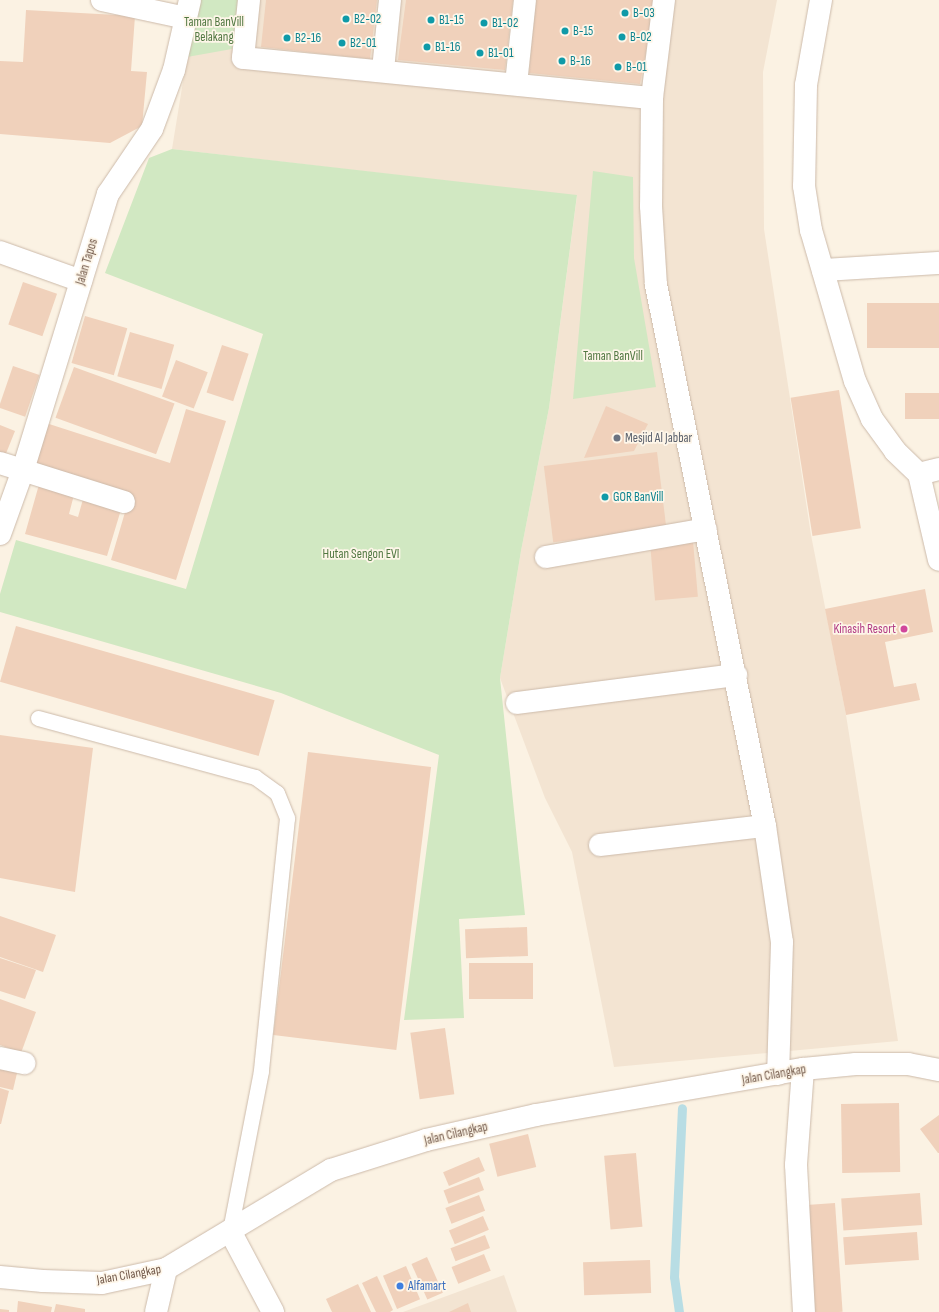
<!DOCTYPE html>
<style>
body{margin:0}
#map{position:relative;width:939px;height:1312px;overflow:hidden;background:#fbf2e3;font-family:"Sofia Sans Condensed",sans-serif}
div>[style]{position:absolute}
.residential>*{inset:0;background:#f3e4d2}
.green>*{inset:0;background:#d1e8c2}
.stream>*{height:9px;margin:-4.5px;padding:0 4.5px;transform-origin:4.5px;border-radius:4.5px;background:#b8dde4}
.building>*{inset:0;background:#f0d1bb;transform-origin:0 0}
.roads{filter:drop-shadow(0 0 1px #ccbaaa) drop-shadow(0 0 1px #ccbaaa)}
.lane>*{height:15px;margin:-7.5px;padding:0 7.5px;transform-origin:7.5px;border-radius:7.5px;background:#fff}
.street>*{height:22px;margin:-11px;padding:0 11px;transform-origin:11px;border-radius:11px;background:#fff}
.secondary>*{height:22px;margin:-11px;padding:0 11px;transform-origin:11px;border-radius:11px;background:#fff}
.dots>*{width:11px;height:11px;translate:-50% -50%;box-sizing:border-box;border:2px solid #fef6e9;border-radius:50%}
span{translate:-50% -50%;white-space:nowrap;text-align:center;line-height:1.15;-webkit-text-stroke:3.5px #fef6e9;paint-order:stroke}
.culture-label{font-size:13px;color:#0d838f}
.left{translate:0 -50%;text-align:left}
.park-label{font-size:13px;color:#517842}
.street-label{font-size:13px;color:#72594a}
.worship-label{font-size:13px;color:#5b616d}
.hotel-label{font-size:13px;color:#b23c85}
.right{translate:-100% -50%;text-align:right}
.shop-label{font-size:13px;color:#366cbe}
</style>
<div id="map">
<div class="residential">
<i style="clip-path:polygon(200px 0,777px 0,763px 72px,764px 229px,811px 535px,846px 715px,898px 1041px,614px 1067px,572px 852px,545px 798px,500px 678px,521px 551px,549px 408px,577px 196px,172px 149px,187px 57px)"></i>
<i style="clip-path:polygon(504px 1275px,517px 1312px,403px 1312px)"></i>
</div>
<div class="green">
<i style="clip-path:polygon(200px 0,239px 0,232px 49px,187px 57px)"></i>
<i style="clip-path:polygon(172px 149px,577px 195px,549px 408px,521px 551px,500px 678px,525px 915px,459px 919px,464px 1018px,404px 1020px,439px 755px,281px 693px,0 612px,0 594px,16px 540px,186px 589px,263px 334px,105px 273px,149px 158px)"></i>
<i style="clip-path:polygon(593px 171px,633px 177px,634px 258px,656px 387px,573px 399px)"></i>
</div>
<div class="stream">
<i style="left:679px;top:1312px;width:35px;rotate:-98deg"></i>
<i style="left:674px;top:1277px;width:169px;rotate:-87.3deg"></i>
</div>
<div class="building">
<i style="clip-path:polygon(266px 0,377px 0,370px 59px,261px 47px)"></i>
<i style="clip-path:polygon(406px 0,513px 0,505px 70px,398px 60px)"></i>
<i style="clip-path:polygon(535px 0,653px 0,651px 25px,640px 84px,529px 73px)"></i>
<i style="clip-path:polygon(26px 10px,135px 16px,131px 71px,147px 72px,142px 126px,110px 143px,0 134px,0 61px,23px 62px)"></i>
<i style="left:23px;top:282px;width:36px;height:45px;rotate:19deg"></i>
<i style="left:867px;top:303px;width:72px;height:45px"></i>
<i style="left:85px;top:316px;width:44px;height:49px;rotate:16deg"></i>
<i style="left:130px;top:332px;width:46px;height:46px;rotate:16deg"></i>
<i style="left:222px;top:345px;width:28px;height:50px;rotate:18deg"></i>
<i style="left:176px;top:360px;width:34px;height:39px;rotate:21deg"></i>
<i style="left:13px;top:366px;width:28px;height:44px;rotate:19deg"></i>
<i style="left:74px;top:367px;width:107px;height:54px;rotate:20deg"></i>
<i style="left:839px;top:390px;width:140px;height:49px;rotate:81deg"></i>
<i style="left:939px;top:393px;width:26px;height:34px;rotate:90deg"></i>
<i style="clip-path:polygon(606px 406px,648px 424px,634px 451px,584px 458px)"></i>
<i style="clip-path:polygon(186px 409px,226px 421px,176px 580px,111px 560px,128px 502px,30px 471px,46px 423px,170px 463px)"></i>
<i style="clip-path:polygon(0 425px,15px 431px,5px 456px,0 455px)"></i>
<i style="left:657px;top:452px;width:77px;height:114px;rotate:83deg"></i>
<i style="clip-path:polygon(40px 481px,75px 491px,69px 514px,78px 517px,85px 492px,123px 503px,107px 556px,25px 534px)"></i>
<i style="left:693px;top:541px;width:56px;height:43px;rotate:85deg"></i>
<i style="clip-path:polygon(925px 589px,933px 632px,885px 642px,894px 687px,916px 683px,920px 700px,846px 715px,825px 609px)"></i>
<i style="left:16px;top:626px;width:269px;height:58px;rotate:16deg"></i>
<i style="clip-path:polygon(0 735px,93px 748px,75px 892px,0 878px)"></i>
<i style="left:308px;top:752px;width:124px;height:285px;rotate:7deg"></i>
<i style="clip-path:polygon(0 916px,56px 935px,43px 972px,0 957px)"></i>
<i style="left:527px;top:927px;width:29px;height:62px;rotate:88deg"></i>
<i style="clip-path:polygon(0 958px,36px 970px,25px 999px,0 991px)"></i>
<i style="left:533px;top:963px;width:36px;height:64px;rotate:90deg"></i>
<i style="clip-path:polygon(0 999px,36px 1012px,21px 1053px,0 1045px)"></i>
<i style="left:445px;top:1028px;width:67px;height:35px;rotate:82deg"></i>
<i style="clip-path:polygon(0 1065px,18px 1069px,13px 1090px,0 1087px)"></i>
<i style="clip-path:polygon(0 1088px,9px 1091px,1px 1124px,0 1124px)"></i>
<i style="left:899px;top:1103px;width:69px;height:58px;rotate:89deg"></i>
<i style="clip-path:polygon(939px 1115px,939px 1153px,938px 1153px,920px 1129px)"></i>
<i style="left:528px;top:1134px;width:34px;height:40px;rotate:76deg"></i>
<i style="left:636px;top:1153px;width:74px;height:32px;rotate:85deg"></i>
<i style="left:479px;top:1157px;width:15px;height:39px;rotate:67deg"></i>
<i style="left:479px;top:1177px;width:14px;height:38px;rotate:69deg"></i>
<i style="left:920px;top:1193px;width:32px;height:79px;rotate:86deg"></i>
<i style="left:479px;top:1195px;width:17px;height:36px;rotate:69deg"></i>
<i style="left:835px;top:1203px;width:109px;height:32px;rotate:86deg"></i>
<i style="left:483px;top:1216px;width:15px;height:37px;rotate:67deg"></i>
<i style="left:917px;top:1232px;width:28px;height:74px;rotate:86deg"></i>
<i style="left:485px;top:1235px;width:14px;height:37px;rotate:69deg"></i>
<i style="left:484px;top:1254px;width:18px;height:35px;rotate:68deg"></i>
<i style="left:427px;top:1257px;width:39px;height:17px;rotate:66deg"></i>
<i style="left:650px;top:1260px;width:33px;height:67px;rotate:88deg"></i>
<i style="left:406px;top:1266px;width:36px;height:25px;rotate:67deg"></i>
<i style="clip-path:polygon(377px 1276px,393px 1310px,390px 1312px,376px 1312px,362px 1283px)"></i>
<i style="clip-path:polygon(358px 1284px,371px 1312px,332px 1312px,326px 1299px)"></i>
<i style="clip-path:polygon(18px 1301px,52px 1307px,51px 1312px,17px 1312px)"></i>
<i style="clip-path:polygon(468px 1303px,471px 1312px,449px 1312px)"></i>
<i style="clip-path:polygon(56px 1304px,85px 1309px,85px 1312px,54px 1312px)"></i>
<i style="clip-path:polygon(0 1309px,9px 1310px,9px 1312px,0 1312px)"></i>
</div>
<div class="roads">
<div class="lane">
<i style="left:38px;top:718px;width:225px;rotate:15.2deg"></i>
<i style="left:255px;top:777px;width:27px;rotate:36deg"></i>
<i style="left:277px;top:793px;width:27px;rotate:68deg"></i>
<i style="left:287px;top:818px;width:254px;rotate:95.9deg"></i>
<i style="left:261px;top:1071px;width:163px;rotate:101deg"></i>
</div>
<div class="street">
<i style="left:102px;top:0;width:86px;rotate:12.1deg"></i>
<i style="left:249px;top:0;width:58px;rotate:95.9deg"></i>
<i style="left:243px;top:58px;width:411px;rotate:5.6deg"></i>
<i style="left:664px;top:0;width:99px;rotate:97deg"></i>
<i style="left:652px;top:98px;width:108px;rotate:90.5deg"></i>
<i style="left:651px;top:206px;width:79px;rotate:86.4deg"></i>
<i style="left:656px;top:285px;width:552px;rotate:78.61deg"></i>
<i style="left:765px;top:826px;width:117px;rotate:81.7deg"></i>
<i style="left:782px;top:942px;width:132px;rotate:91.7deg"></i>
<i style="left:821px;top:0;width:86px;rotate:100deg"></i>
<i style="left:806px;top:85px;width:101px;rotate:91.1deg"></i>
<i style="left:804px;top:186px;width:45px;rotate:81deg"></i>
<i style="left:811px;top:230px;width:157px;rotate:73.8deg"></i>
<i style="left:855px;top:381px;width:42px;rotate:65.9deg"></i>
<i style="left:872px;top:419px;width:39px;rotate:54deg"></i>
<i style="left:895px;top:451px;width:33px;rotate:44deg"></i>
<i style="left:919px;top:474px;width:88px;rotate:76.9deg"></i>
<i style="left:383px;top:70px;width:70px;rotate:-84.3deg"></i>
<i style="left:516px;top:84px;width:84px;rotate:-83.9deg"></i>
<i style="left:0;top:252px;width:86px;rotate:19.7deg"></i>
<i style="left:823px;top:270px;width:116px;rotate:-3.5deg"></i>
<i style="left:0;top:463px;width:130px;rotate:17.5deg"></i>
<i style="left:919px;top:474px;width:21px;rotate:-14deg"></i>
<i style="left:0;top:534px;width:68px;rotate:-70.2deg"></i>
<i style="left:23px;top:470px;width:289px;rotate:-72.9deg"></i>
<i style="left:108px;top:194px;width:78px;rotate:-55.9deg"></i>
<i style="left:152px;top:129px;width:63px;rotate:-69.6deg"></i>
<i style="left:174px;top:70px;width:72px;rotate:-77.1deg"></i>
<i style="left:546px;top:557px;width:162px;rotate:-9.9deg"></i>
<i style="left:517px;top:703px;width:221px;rotate:-7.3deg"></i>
<i style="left:600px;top:845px;width:166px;rotate:-6.6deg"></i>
<i style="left:0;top:1058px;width:25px;rotate:12deg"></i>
<i style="left:803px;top:1069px;width:96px;rotate:94.2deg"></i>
<i style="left:796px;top:1165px;width:147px;rotate:86.9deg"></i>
<i style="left:230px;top:1231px;width:92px;rotate:62deg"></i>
<i style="left:156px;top:1312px;width:44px;rotate:-76.9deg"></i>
</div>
<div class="secondary">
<i style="left:0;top:1277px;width:43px;rotate:5.3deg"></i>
<i style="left:43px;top:1281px;width:59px;rotate:1.9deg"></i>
<i style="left:102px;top:1283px;width:66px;rotate:-12.3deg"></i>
<i style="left:166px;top:1269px;width:192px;rotate:-31deg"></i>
<i style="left:331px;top:1170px;width:100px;rotate:-17.5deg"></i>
<i style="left:426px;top:1140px;width:113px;rotate:-12.8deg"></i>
<i style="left:536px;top:1115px;width:271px;rotate:-9.8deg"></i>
<i style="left:803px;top:1069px;width:53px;rotate:-5.4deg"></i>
<i style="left:856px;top:1064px;width:52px"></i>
<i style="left:908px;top:1064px;width:32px;rotate:11deg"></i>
</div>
</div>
<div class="dots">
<i style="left:625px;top:13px;background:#0f9aa8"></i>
<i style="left:346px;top:19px;background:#0f9aa8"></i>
<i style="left:431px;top:20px;background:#0f9aa8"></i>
<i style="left:484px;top:23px;background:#0f9aa8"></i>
<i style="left:565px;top:31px;background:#0f9aa8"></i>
<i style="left:622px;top:37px;background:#0f9aa8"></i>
<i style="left:287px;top:38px;background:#0f9aa8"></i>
<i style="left:342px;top:43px;background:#0f9aa8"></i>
<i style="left:427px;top:47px;background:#0f9aa8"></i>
<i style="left:480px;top:53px;background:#0f9aa8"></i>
<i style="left:562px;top:61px;background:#0f9aa8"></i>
<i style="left:618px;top:67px;background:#0f9aa8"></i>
<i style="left:617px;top:438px;background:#6b7280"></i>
<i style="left:605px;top:497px;background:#0f9aa8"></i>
<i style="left:904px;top:629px;background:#d1479c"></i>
<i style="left:400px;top:1286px;background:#3f7fe0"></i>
</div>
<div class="culture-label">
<span class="left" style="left:633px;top:13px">B-03</span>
<span class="left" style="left:354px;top:19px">B2-02</span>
<span class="left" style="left:439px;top:20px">B1-15</span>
<span class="left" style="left:492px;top:23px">B1-02</span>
<span class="left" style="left:573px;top:31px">B-15</span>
<span class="left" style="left:630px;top:37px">B-02</span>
<span class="left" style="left:295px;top:38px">B2-16</span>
<span class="left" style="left:350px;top:43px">B2-01</span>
<span class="left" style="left:435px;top:47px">B1-16</span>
<span class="left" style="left:488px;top:53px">B1-01</span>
<span class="left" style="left:570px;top:61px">B-16</span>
<span class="left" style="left:626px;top:67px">B-01</span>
<span class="left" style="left:613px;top:497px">GOR BanVill</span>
</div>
<div class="park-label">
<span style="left:214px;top:30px">Taman BanVill<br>Belakang</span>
<span style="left:613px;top:356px">Taman BanVill</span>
<span style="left:361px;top:554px">Hutan Sengon EVI</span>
</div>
<div class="street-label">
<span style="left:87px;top:262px;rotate:-73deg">Jalan Tapos</span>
<span style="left:774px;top:1075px;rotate:-10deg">Jalan Cilangkap</span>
<span style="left:456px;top:1134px;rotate:-13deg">Jalan Cilangkap</span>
<span style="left:129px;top:1275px;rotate:-10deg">Jalan Cilangkap</span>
</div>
<div class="worship-label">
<span class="left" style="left:625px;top:438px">Mesjid Al Jabbar</span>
</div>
<div class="hotel-label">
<span class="right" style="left:896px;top:629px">Kinasih Resort</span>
</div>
<div class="shop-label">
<span class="left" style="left:408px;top:1286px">Alfamart</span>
</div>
</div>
